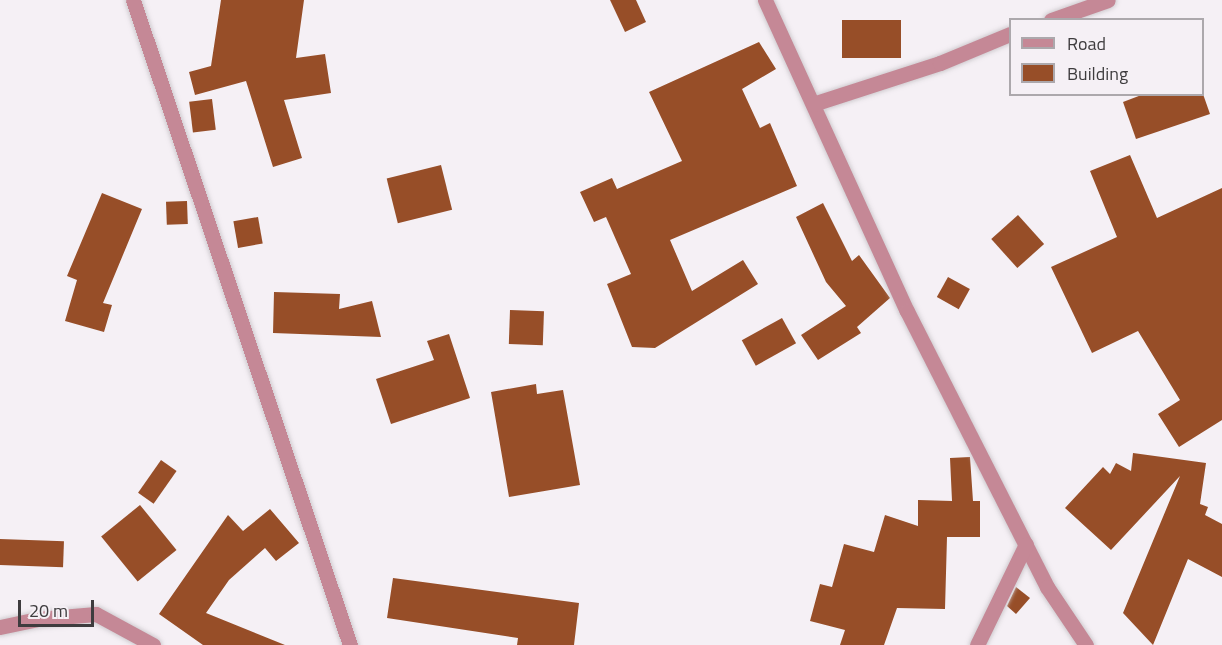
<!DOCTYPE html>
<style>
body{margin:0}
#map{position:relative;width:1222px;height:645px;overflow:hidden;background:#f5f0f5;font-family:"Titillium Web",sans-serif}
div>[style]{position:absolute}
.building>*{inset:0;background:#974e28;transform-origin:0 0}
.roads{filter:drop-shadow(0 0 2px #d0ccd0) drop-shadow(0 0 2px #d0ccd0)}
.minor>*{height:15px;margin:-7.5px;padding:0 7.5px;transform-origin:7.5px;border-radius:7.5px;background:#c58896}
span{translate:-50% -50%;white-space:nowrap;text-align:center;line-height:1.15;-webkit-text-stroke:6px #f5f0f5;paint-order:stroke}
.legend{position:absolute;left:1009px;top:18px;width:195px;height:78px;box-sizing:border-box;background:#f5f0f5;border:2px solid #aca8ac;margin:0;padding:8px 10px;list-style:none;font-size:18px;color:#3e3c3e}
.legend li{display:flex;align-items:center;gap:12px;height:30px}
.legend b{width:30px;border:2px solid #aca8ac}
.scale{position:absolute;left:18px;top:600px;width:76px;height:27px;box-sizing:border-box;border:3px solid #3e3c3e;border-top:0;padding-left:8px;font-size:18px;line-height:21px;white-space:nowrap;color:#3e3c3e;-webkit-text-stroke:4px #f5f0f5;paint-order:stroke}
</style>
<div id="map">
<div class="building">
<i style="clip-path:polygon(221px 0,304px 0,296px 58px,325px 54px,331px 93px,284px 100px,302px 158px,273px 167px,246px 81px,195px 95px,189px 72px,211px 66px)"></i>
<i style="clip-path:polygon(610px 0,636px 0,646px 22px,625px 32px)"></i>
<i style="left:901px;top:20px;width:38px;height:59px;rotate:90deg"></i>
<i style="clip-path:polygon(759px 42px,776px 69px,742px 89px,760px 128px,770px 123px,797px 186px,670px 240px,692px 291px,743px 260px,758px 284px,655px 348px,632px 347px,607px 284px,631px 274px,606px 217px,594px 222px,580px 192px,612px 178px,617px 189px,682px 161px,649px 92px)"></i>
<i style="clip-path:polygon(1144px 94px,1203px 94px,1210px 114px,1136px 139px,1123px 102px)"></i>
<i style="left:212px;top:99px;width:31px;height:23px;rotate:83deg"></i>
<i style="clip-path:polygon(1130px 155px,1157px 218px,1222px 188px,1222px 420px,1179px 447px,1158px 414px,1180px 400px,1138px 331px,1092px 353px,1051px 267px,1117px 237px,1090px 171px)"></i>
<i style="left:441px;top:165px;width:46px;height:56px;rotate:76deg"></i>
<i style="clip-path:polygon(102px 193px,142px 209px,103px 303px,112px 305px,104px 332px,65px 321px,77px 280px,67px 276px)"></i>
<i style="left:187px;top:201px;width:23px;height:21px;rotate:88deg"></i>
<i style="clip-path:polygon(823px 203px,852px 261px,859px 255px,890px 298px,857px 327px,861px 333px,818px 360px,801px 335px,846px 306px,826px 282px,796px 217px)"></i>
<i style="left:1018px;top:215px;width:39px;height:36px;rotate:48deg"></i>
<i style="left:258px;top:217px;width:27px;height:25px;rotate:80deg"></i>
<i style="left:948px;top:277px;width:25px;height:23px;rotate:29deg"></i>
<i style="clip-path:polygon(274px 292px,340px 294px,339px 309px,372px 301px,381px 337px,273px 333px)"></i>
<i style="left:510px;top:310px;width:34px;height:34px;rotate:2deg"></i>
<i style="left:782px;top:318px;width:29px;height:46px;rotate:61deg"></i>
<i style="clip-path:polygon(449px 334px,470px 398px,391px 424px,376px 379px,434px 360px,427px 341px)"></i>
<i style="clip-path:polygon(536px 384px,537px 394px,563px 390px,580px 485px,509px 497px,491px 392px)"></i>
<i style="clip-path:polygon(1133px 453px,1206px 463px,1200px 504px,1208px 507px,1205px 515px,1222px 524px,1222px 577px,1188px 559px,1153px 645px,1123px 613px,1180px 476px,1111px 550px,1065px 508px,1103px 467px,1110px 474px,1116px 463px,1131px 471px)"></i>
<i style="clip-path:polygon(970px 457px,973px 501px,980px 501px,980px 537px,947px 537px,945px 609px,897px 608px,884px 645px,840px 645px,845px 630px,810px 621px,820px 584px,832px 587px,844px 544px,874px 552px,885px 515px,918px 526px,918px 500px,952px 501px,950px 458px)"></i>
<i style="left:161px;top:460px;width:19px;height:40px;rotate:35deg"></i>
<i style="left:140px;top:505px;width:58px;height:50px;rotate:51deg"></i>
<i style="clip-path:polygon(270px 509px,299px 543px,276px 561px,265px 548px,229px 580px,206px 613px,285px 645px,203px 645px,159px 614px,228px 515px,243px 531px)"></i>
<i style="left:0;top:539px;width:64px;height:26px;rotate:2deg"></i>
<i style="clip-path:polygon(393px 578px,579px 603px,574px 645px,517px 645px,518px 638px,387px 618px)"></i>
<i style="clip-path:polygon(1016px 587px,1030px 598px,1016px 614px,1007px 606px)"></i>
</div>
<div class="roads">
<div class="minor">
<i style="left:133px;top:0;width:681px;rotate:71.41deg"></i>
<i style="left:765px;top:0;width:342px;rotate:65.5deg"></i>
<i style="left:907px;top:311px;width:309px;rotate:63.1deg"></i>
<i style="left:1047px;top:587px;width:70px;rotate:56.1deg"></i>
<i style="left:1051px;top:20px;width:60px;rotate:-19.3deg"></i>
<i style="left:813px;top:104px;width:133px;rotate:-17.9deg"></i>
<i style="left:940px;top:63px;width:76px;rotate:-22.5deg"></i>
<i style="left:0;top:627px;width:38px;rotate:-12deg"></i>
<i style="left:37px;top:619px;width:59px;rotate:-4.8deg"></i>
<i style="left:96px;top:614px;width:65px;rotate:28.5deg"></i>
<i style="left:977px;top:645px;width:112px;rotate:-64.1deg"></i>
</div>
</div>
<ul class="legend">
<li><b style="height:8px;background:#c58896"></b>Road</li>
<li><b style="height:16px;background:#974e28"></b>Building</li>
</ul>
<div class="scale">20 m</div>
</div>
